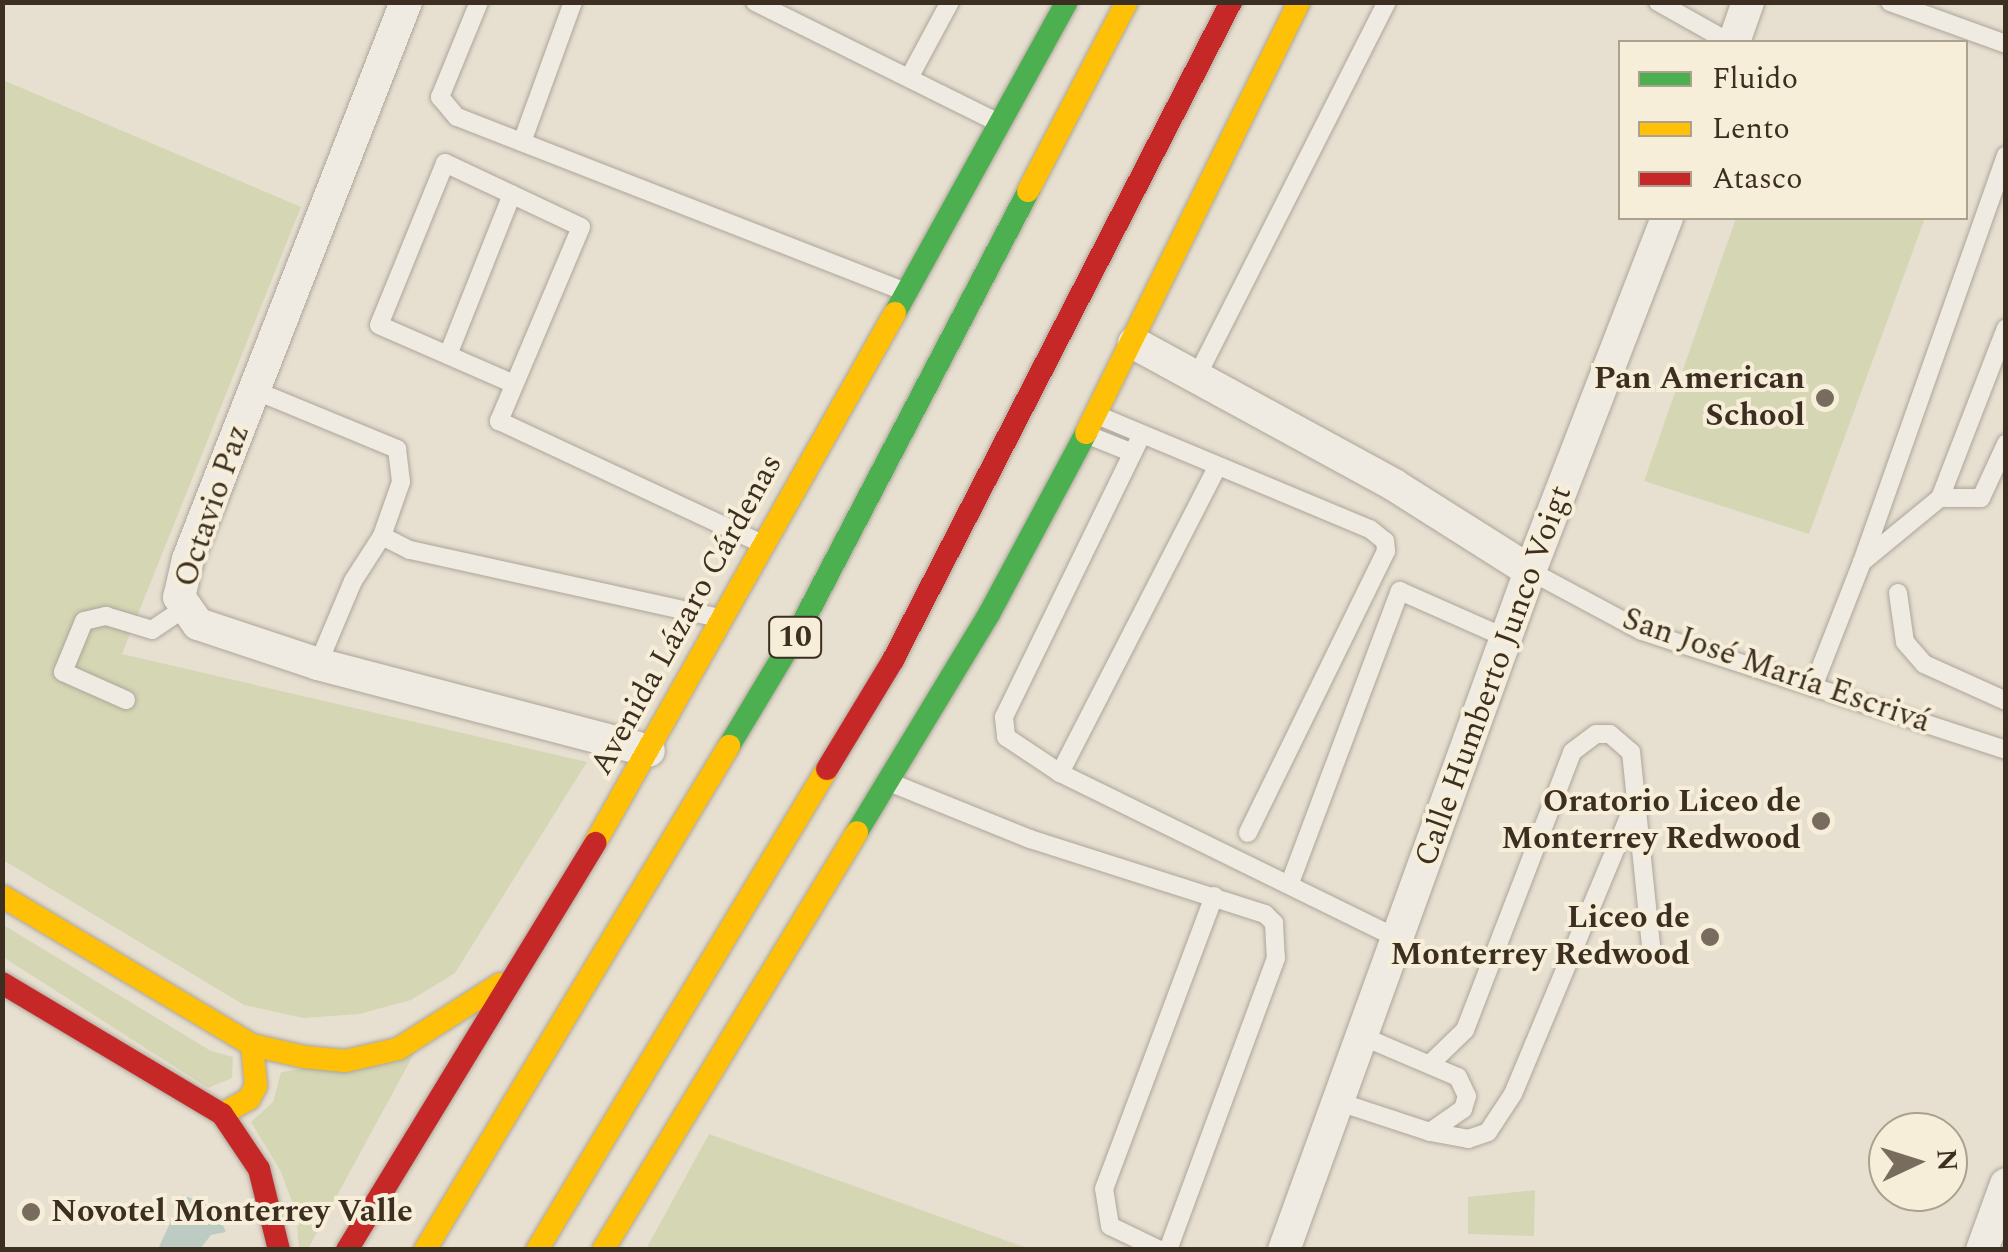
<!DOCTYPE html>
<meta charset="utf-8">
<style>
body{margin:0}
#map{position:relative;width:2008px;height:1252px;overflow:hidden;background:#e7e0d1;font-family:Spectral,serif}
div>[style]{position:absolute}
.green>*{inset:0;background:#d5d6b4}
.water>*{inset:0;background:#bcccc2}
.roads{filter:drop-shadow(0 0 2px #aca599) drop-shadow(0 0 2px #aca599)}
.lane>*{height:18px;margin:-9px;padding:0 9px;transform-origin:9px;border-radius:9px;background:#efebe2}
.street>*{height:32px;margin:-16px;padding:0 16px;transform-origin:16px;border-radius:16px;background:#efebe2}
.fast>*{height:22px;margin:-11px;padding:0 11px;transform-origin:11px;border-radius:11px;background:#4caf50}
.slow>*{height:22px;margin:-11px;padding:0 11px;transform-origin:11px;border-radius:11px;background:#ffc107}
.jam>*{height:22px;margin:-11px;padding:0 11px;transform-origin:11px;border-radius:11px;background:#c62828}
.dots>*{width:28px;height:28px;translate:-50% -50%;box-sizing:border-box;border:5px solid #f6eed8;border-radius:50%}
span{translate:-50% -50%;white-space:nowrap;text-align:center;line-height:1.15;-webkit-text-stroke:8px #f6eed8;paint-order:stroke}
.shield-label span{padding:2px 8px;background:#f6eed8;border:2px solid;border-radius:8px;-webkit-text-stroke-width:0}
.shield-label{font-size:30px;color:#3c2e21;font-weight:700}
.poi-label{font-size:32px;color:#3c2e21;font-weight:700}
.right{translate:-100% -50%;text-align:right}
.left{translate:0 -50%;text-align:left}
.street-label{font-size:32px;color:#3c2e21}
.frame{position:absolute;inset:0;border:5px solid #3c2e21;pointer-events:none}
.legend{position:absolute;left:1618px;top:40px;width:350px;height:180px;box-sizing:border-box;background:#f6eed8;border:2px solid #aca18f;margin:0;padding:12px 18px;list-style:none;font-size:30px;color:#3c2e21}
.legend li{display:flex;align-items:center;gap:20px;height:50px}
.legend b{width:50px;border:2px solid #aca18f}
.north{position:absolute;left:1868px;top:1112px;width:100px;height:100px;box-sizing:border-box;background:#f6eed8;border:2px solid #aca18f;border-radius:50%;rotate:86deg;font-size:28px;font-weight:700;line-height:40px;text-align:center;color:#3c2e21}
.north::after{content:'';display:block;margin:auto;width:35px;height:45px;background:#786c5f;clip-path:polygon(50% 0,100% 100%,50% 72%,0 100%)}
</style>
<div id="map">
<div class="green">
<i style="clip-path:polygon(3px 80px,301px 207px,122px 654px,587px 762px,455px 973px,411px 1000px,359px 1014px,304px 1018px,244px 1005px,3px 860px)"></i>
<i style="clip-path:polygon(1736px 218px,1925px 218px,1809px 534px,1644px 481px)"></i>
<i style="clip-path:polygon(2px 924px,211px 1051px,233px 1057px,232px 1078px,208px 1088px,3px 957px)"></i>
<i style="clip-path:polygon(415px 1052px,308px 1249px,299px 1249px,296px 1212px,280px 1170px,251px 1122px,273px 1102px,281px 1072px)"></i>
<i style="clip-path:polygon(709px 1134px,1030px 1249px,646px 1249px)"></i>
<i style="clip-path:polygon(1535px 1190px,1534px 1236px,1468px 1234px,1468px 1197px)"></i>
</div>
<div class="water">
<i style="clip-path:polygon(183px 1195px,215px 1208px,226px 1232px,211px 1235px,200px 1249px,158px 1249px)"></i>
</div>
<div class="roads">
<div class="lane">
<i style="left:479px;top:2px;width:103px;rotate:112.3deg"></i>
<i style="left:440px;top:97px;width:26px;rotate:50deg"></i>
<i style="left:457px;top:117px;width:480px;rotate:21.3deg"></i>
<i style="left:755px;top:2px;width:270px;rotate:26.4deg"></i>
<i style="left:1658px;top:2px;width:81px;rotate:29.4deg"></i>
<i style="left:1890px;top:2px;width:123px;rotate:19.9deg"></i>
<i style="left:909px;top:78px;width:86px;rotate:-61.7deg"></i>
<i style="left:522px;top:142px;width:149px;rotate:-70deg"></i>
<i style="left:448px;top:355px;width:173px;rotate:-68.3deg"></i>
<i style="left:1197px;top:376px;width:419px;rotate:-63.1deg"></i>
<i style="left:514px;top:384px;width:147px;rotate:-156.4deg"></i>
<i style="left:379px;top:325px;width:175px;rotate:-67.8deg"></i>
<i style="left:445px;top:163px;width:150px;rotate:25.2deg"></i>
<i style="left:581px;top:227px;width:211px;rotate:112.9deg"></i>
<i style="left:499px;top:421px;width:291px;rotate:25deg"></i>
<i style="left:254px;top:390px;width:155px;rotate:22.4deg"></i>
<i style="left:397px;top:449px;width:33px;rotate:83deg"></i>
<i style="left:401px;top:482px;width:57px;rotate:109.4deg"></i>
<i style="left:1097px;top:415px;width:296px;rotate:22.7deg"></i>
<i style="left:1370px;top:529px;width:19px;rotate:39deg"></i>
<i style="left:1385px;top:541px;width:10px;rotate:84deg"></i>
<i style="left:1386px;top:551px;width:314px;rotate:116.1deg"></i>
<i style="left:1088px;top:435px;width:48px;rotate:21.8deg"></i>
<i style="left:1141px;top:436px;width:313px;rotate:116deg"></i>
<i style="left:1004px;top:717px;width:20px;rotate:84deg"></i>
<i style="left:1006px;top:737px;width:65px;rotate:33.7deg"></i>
<i style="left:1060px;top:773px;width:377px;rotate:26.1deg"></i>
<i style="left:1940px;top:498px;width:41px"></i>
<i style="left:1981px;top:498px;width:60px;rotate:-65.2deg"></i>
<i style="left:1862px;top:562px;width:431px;rotate:-70.5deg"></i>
<i style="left:1530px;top:571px;width:127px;rotate:28.2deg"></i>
<i style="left:1642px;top:631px;width:383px;rotate:18.1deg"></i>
<i style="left:1898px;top:593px;width:49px;rotate:81.9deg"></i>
<i style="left:1905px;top:642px;width:29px;rotate:49deg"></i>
<i style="left:1924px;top:664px;width:90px;rotate:24.3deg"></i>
<i style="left:318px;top:664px;width:90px;rotate:-67.1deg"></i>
<i style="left:353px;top:581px;width:54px;rotate:-57.2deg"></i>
<i style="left:382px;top:536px;width:31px;rotate:27deg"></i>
<i style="left:410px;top:550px;width:321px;rotate:12.4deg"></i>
<i style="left:1813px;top:687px;width:134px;rotate:-68.6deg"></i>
<i style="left:1862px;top:562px;width:101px;rotate:-39.4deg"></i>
<i style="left:1940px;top:498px;width:182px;rotate:-68.8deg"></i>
<i style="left:126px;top:700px;width:69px;rotate:-156deg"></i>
<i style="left:63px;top:672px;width:55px;rotate:-67.6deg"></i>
<i style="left:84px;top:621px;width:23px;rotate:-13deg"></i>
<i style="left:106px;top:616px;width:48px;rotate:16.9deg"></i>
<i style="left:152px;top:630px;width:37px;rotate:-34deg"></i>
<i style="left:1060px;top:773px;width:341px;rotate:-62.8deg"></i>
<i style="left:889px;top:782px;width:152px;rotate:22deg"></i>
<i style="left:1030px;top:839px;width:247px;rotate:17.7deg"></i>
<i style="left:1265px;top:914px;width:13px;rotate:45deg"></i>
<i style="left:1274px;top:923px;width:35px;rotate:87deg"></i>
<i style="left:1276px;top:958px;width:311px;rotate:110.3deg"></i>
<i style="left:1290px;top:883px;width:312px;rotate:-69.4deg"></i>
<i style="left:1400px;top:591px;width:116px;rotate:23.9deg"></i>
<i style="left:1364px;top:1037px;width:102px;rotate:23.1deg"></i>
<i style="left:1458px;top:1077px;width:21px;rotate:65deg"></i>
<i style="left:1467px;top:1096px;width:14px;rotate:107deg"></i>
<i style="left:1463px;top:1109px;width:40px;rotate:145.1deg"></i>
<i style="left:1431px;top:1063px;width:47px;rotate:-44.1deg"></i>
<i style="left:1465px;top:1030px;width:298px;rotate:-68.9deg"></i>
<i style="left:1572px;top:752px;width:30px;rotate:-37deg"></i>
<i style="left:1596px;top:734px;width:14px"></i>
<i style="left:1610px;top:734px;width:28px;rotate:41deg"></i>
<i style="left:1631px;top:752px;width:195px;rotate:84.1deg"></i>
<i style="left:1339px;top:1102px;width:96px;rotate:18.2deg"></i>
<i style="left:1430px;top:1132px;width:39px;rotate:10deg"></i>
<i style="left:1468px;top:1139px;width:21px;rotate:-19deg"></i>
<i style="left:1488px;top:1132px;width:45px;rotate:-56.7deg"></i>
<i style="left:1513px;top:1094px;width:316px;rotate:-67.3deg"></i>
<i style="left:1160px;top:1250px;width:55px;rotate:-154.4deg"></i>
<i style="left:1110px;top:1226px;width:37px;rotate:-99deg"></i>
<i style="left:1104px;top:1189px;width:313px;rotate:-69.4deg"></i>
</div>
<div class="street">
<i style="left:406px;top:2px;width:598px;rotate:111.37deg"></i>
<i style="left:188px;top:559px;width:39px;rotate:103deg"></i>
<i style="left:179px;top:597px;width:33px;rotate:55deg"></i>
<i style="left:198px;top:624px;width:126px;rotate:18.4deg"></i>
<i style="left:318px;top:664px;width:342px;rotate:14.7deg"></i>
<i style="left:1734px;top:42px;width:42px;rotate:-70.7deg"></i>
<i style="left:1134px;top:343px;width:296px;rotate:28.6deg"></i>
<i style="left:1394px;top:485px;width:161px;rotate:32.3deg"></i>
<i style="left:1284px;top:1250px;width:722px;rotate:-70.08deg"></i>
<i style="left:1530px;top:571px;width:379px;rotate:-68.8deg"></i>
<i style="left:1982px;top:1250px;width:70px;rotate:-70deg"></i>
</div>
<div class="fast">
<i style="left:895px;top:313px;width:355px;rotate:-61.1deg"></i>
<i style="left:729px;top:746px;width:138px;rotate:-59deg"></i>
<i style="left:800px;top:628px;width:493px;rotate:-62.4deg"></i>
<i style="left:857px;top:832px;width:255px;rotate:-58.8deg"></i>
<i style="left:989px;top:614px;width:205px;rotate:-61.8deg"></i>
</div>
<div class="slow">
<i style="left:1028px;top:191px;width:213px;rotate:-62.4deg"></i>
<i style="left:1086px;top:433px;width:481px;rotate:-63.7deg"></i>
<i style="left:595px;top:843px;width:609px;rotate:-60.49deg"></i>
<i style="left:2px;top:896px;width:291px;rotate:30.8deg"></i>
<i style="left:252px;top:1045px;width:54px;rotate:12.8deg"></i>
<i style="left:305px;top:1057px;width:40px;rotate:5.7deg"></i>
<i style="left:345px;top:1061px;width:54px;rotate:-12.8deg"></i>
<i style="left:398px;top:1049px;width:121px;rotate:-32.5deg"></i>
<i style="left:222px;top:1114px;width:31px;rotate:-29deg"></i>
<i style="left:249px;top:1099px;width:15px;rotate:-62deg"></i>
<i style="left:256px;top:1086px;width:41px;rotate:-95.6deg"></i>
<i style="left:425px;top:1250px;width:589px;rotate:-58.9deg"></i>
<i style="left:537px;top:1250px;width:562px;rotate:-58.91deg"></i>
<i style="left:603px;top:1250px;width:489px;rotate:-58.7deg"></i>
</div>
<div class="jam">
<i style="left:827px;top:769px;width:127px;rotate:-58.8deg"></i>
<i style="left:893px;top:660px;width:740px;rotate:-62.81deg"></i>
<i style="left:2px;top:983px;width:256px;rotate:30.8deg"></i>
<i style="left:222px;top:1114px;width:66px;rotate:56.1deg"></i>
<i style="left:259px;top:1169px;width:83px;rotate:76.1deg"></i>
<i style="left:347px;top:1250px;width:477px;rotate:-58.6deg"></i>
</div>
</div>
<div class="dots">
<i style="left:1825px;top:398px;background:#786c5f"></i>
<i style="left:1821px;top:821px;background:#786c5f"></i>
<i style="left:1710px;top:937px;background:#786c5f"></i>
<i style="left:31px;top:1212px;background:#786c5f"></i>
</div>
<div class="shield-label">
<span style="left:795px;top:637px">10</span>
</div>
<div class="poi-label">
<span class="right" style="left:1805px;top:398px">Pan American<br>School</span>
<span class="right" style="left:1801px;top:821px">Oratorio Liceo de<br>Monterrey Redwood</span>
<span class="right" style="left:1690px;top:937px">Liceo de<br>Monterrey Redwood</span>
<span class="left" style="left:51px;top:1212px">Novotel Monterrey Valle</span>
</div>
<div class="street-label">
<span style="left:213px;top:506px;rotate:-71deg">Octavio Paz</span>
<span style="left:687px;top:615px;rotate:-61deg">Avenida Lázaro Cárdenas</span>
<span style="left:1776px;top:671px;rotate:19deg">San José María Escrivá</span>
<span style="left:1494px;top:676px;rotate:-70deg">Calle Humberto Junco Voigt</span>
</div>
<div class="frame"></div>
<ul class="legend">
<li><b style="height:12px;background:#4caf50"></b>Fluido</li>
<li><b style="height:12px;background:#ffc107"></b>Lento</li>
<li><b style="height:12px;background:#c62828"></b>Atasco</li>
</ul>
<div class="north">N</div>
</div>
